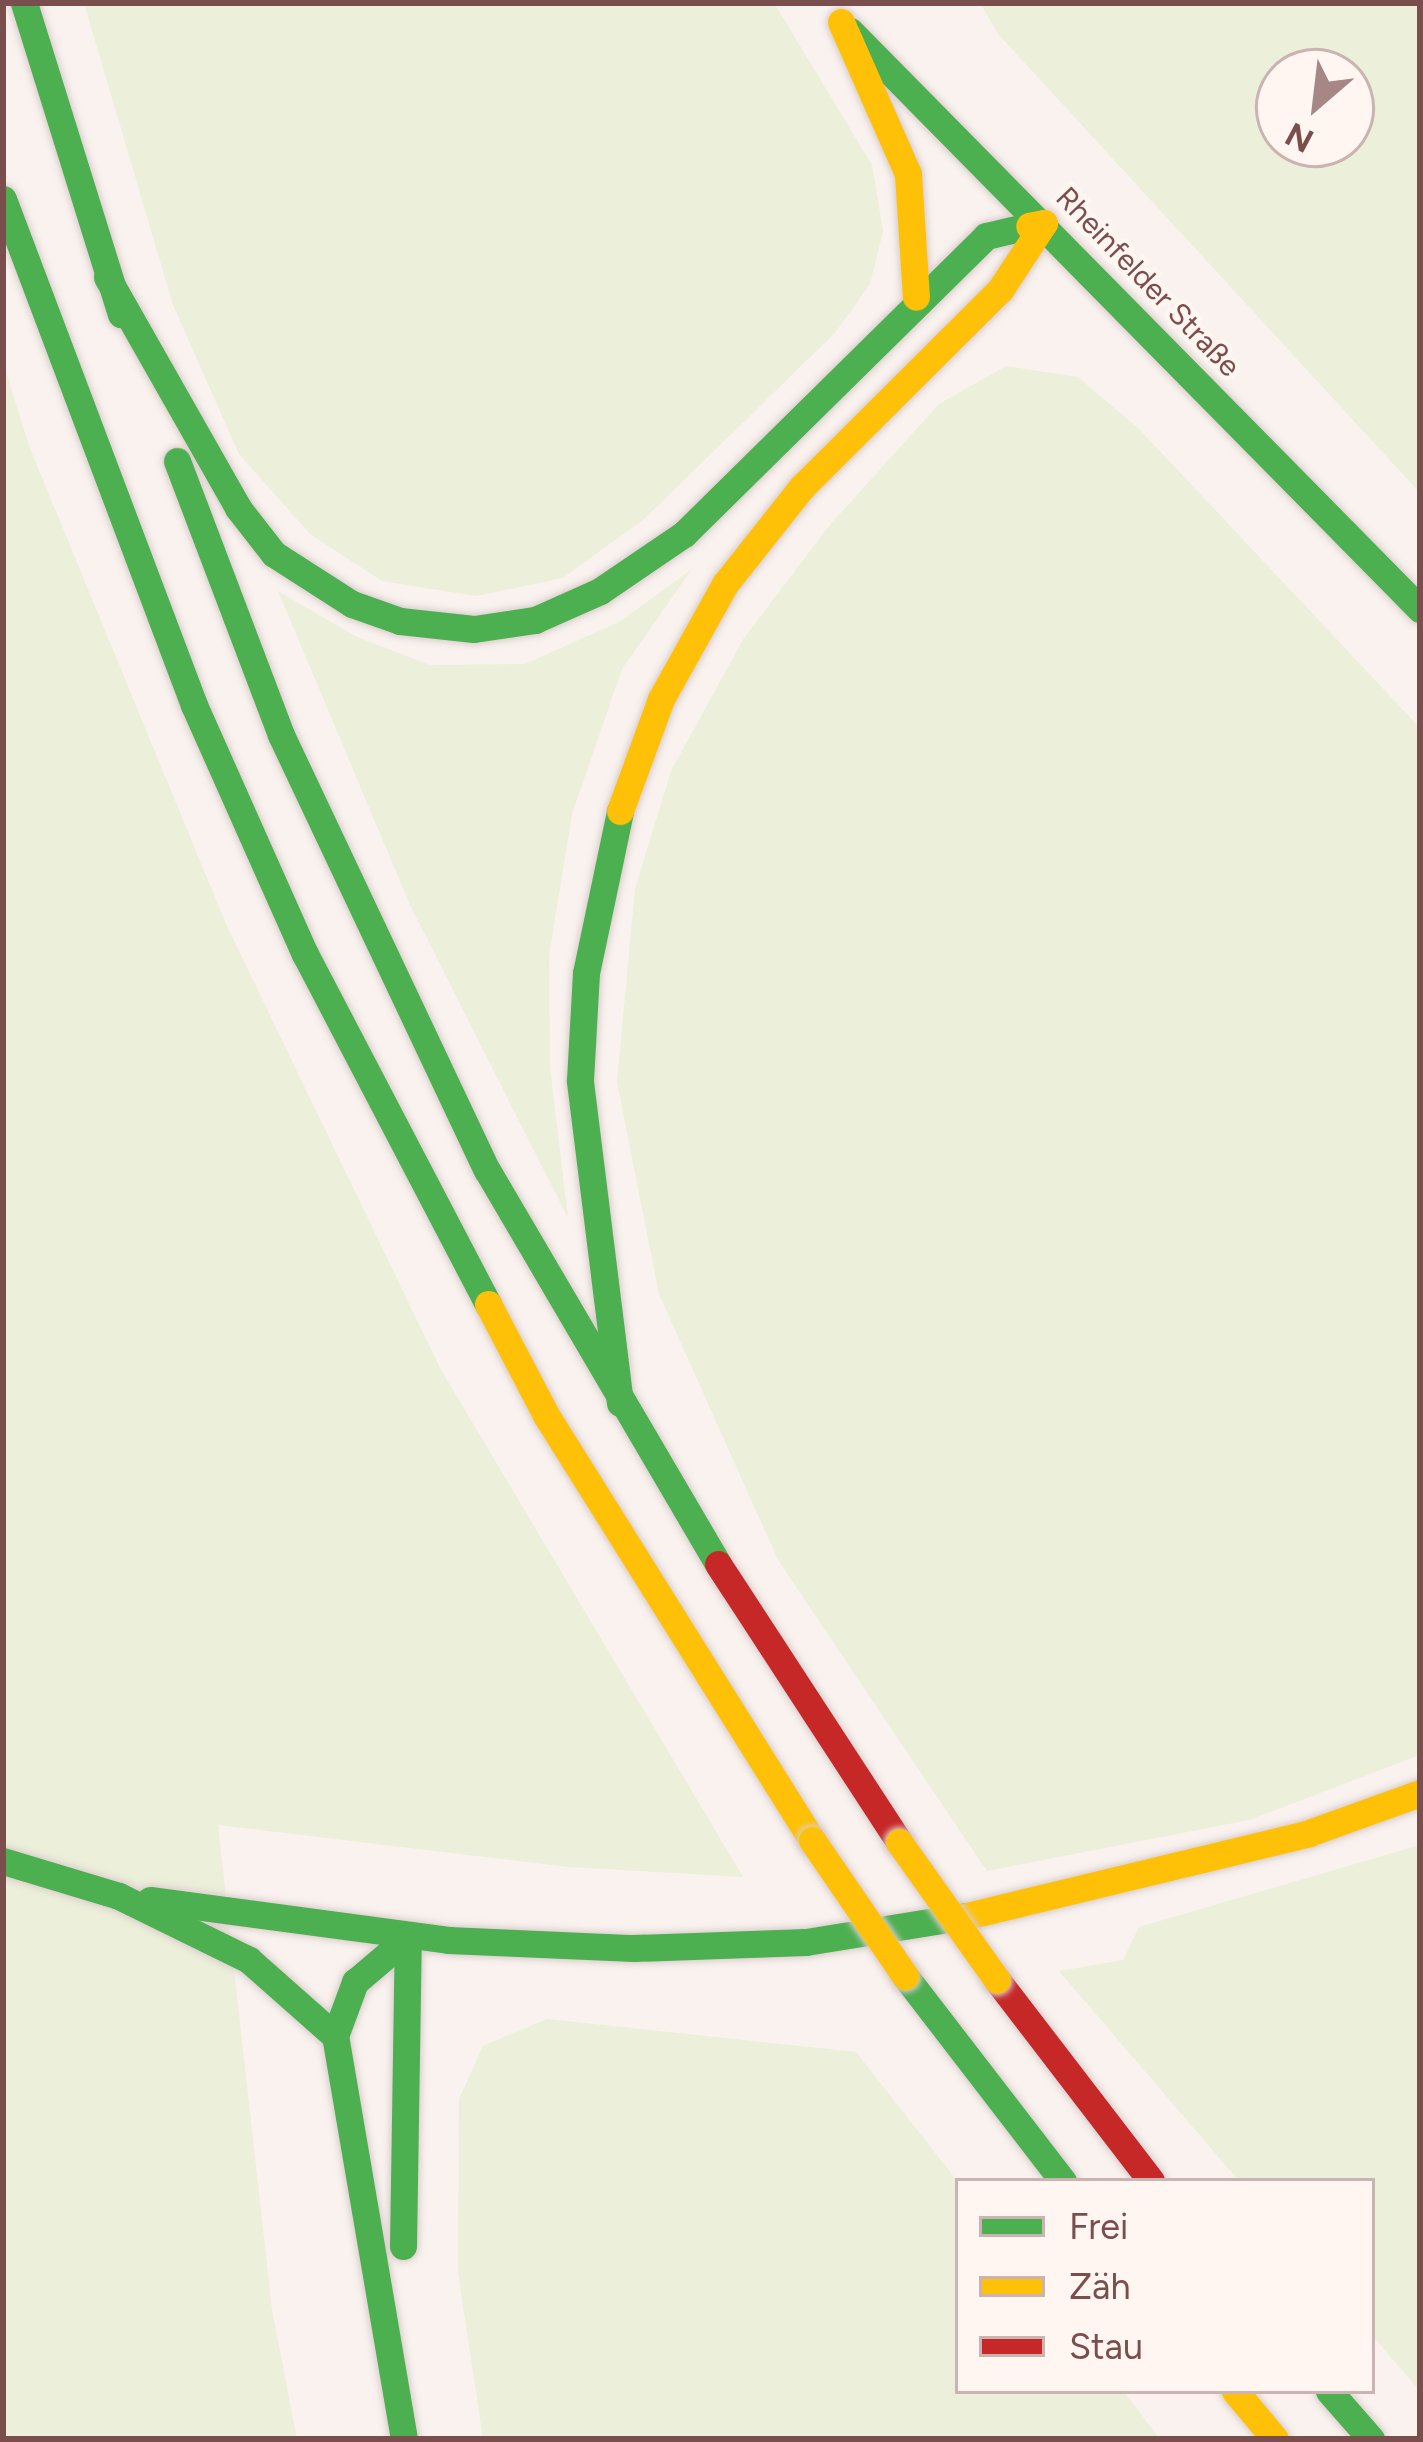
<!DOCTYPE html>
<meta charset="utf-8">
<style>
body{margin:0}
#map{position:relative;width:1423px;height:2442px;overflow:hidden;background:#f9f2ef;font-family:Figtree,sans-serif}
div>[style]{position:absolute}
.green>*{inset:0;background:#ecefda}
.roads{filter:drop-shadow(0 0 3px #dacecc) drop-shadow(0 0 3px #dacecc)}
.fast>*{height:27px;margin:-13.5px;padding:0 13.5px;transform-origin:13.5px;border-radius:13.5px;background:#4caf50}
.slow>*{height:27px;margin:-13.5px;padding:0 13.5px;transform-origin:13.5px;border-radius:13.5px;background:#ffc107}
.jam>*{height:27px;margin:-13.5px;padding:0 13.5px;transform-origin:13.5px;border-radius:13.5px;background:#c62828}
.bridges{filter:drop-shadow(0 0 3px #dacdcb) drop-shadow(0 0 3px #dacdcb)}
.slow-bridge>*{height:27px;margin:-13.5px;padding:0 13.5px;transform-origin:13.5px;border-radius:13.5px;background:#ffc107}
span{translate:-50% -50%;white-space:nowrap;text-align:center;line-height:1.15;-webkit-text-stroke:9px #fff6f2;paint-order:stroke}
.street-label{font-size:30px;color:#7a4e4c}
.frame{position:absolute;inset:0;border:6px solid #7a4e4c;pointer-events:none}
.legend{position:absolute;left:955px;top:2178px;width:420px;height:216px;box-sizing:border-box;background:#fff6f2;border:3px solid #cab3b0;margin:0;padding:15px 21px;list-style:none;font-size:36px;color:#7a4e4c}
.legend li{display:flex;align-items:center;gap:24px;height:60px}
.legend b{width:60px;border:3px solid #cab3b0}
.north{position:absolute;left:1255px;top:48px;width:120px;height:120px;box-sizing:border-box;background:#fff6f2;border:3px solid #cab3b0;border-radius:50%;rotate:208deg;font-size:33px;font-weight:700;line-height:48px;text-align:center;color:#7a4e4c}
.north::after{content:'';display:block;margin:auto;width:42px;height:54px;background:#a68785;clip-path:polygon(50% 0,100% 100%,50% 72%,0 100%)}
</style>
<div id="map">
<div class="green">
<i style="clip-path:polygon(84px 3px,774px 3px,872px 165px,883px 231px,870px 284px,835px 333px,644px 519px,563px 578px,476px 596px,382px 581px,310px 534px,239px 454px,173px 305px)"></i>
<i style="clip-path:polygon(evenodd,980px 3px,1420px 3px,1420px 493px,999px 35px,980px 3px,1351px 72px,1351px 144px,1279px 144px,1279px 72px,1351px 72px)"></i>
<i style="clip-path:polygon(3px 362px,29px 446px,226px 924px,441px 1370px,743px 1877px,569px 1867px,218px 1825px,272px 2310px,297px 2439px,3px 2439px)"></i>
<i style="clip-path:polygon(1006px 366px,1078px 377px,1140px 430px,1420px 728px,1420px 1755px,1249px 1820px,987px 1871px,778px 1560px,659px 1294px,617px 1082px,635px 889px,671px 771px,744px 638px,829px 526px,939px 404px)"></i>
<i style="clip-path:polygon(692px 569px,622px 669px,572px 814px,549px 956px,550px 1068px,568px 1218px,410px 905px,278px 591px,357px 637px,430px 665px,525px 664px,621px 621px)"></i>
<i style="clip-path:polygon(1420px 1845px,1420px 2391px,1372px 2335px,1372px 2181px,1239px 2181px,1059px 1971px,1123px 1960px,1139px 1927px)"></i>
<i style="clip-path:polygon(547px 2019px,856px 2052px,958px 2182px,958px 2391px,1123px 2391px,1160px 2439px,483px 2439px,458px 2273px,459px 2099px,483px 2046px)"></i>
</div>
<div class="roads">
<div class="fast">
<i style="left:24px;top:3px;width:326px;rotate:72.7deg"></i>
<i style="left:850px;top:31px;width:812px;rotate:45.4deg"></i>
<i style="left:3px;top:199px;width:541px;rotate:69.32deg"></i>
<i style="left:194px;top:705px;width:273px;rotate:66deg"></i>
<i style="left:305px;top:954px;width:395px;rotate:62.4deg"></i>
<i style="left:107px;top:277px;width:266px;rotate:60.4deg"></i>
<i style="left:238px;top:508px;width:58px;rotate:52deg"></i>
<i style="left:274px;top:554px;width:93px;rotate:32.7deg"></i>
<i style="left:352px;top:604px;width:51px;rotate:19.5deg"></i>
<i style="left:400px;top:621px;width:74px;rotate:6.2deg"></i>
<i style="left:474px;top:629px;width:62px;rotate:-8.4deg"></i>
<i style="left:535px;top:620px;width:71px;rotate:-24deg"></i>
<i style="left:600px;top:591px;width:102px;rotate:-34.2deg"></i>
<i style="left:684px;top:534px;width:424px;rotate:-44.6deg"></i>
<i style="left:986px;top:236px;width:44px;rotate:-13.1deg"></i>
<i style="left:177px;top:461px;width:293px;rotate:69.2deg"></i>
<i style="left:281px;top:735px;width:481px;rotate:64.7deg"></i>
<i style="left:487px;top:1170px;width:457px;rotate:59.6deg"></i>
<i style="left:620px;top:1403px;width:325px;rotate:-97.1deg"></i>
<i style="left:580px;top:1080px;width:107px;rotate:-86.8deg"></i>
<i style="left:586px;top:973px;width:166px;rotate:-78.1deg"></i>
<i style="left:3px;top:1861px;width:121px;rotate:16.8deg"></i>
<i style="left:119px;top:1896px;width:145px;rotate:26.2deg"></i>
<i style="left:249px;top:1960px;width:115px;rotate:41.5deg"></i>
<i style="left:150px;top:1900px;width:301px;rotate:7.6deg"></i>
<i style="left:448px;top:1940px;width:186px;rotate:2.5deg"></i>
<i style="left:634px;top:1948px;width:172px;rotate:-2deg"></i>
<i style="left:806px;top:1942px;width:163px;rotate:-9.2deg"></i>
<i style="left:905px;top:1976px;width:259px;rotate:52.4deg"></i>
<i style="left:403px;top:2246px;width:309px;rotate:-89.1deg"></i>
<i style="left:1329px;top:2391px;width:64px;rotate:48.8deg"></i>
<i style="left:404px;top:2439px;width:409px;rotate:-99.7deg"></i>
<i style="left:335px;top:2036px;width:58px;rotate:-69.7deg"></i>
<i style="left:355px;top:1982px;width:70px;rotate:-40.3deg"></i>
</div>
<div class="slow">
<i style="left:841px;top:22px;width:166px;rotate:66.2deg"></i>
<i style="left:908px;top:174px;width:123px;rotate:86.3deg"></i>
<i style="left:620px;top:811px;width:119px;rotate:-69.9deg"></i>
<i style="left:661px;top:699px;width:132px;rotate:-60.9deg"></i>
<i style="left:725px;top:584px;width:124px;rotate:-51.6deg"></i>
<i style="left:802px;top:487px;width:279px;rotate:-44.9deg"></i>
<i style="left:1000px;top:290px;width:80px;rotate:-56.7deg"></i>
<i style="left:1044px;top:223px;width:15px;rotate:169deg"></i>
<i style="left:488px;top:1304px;width:125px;rotate:62.4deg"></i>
<i style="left:546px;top:1415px;width:501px;rotate:57.96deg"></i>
<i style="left:967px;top:1916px;width:352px;rotate:-13.6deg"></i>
<i style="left:1309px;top:1833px;width:118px;rotate:-19.8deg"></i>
<i style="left:1235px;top:2391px;width:62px;rotate:50.2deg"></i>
</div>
<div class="jam">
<i style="left:718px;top:1564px;width:332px;rotate:56.9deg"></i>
<i style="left:997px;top:1980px;width:253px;rotate:52.5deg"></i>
</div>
</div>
<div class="bridges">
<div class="slow-bridge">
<i style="left:812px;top:1840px;width:165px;rotate:55.6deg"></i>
<i style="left:899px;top:1842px;width:169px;rotate:54.6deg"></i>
</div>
</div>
<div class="street-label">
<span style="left:1148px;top:282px;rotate:46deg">Rheinfelder Straße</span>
</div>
<div class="frame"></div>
<ul class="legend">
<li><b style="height:15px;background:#4caf50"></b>Frei</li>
<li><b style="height:15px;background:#ffc107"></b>Zäh</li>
<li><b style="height:15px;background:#c62828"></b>Stau</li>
</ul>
<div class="north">N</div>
</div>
